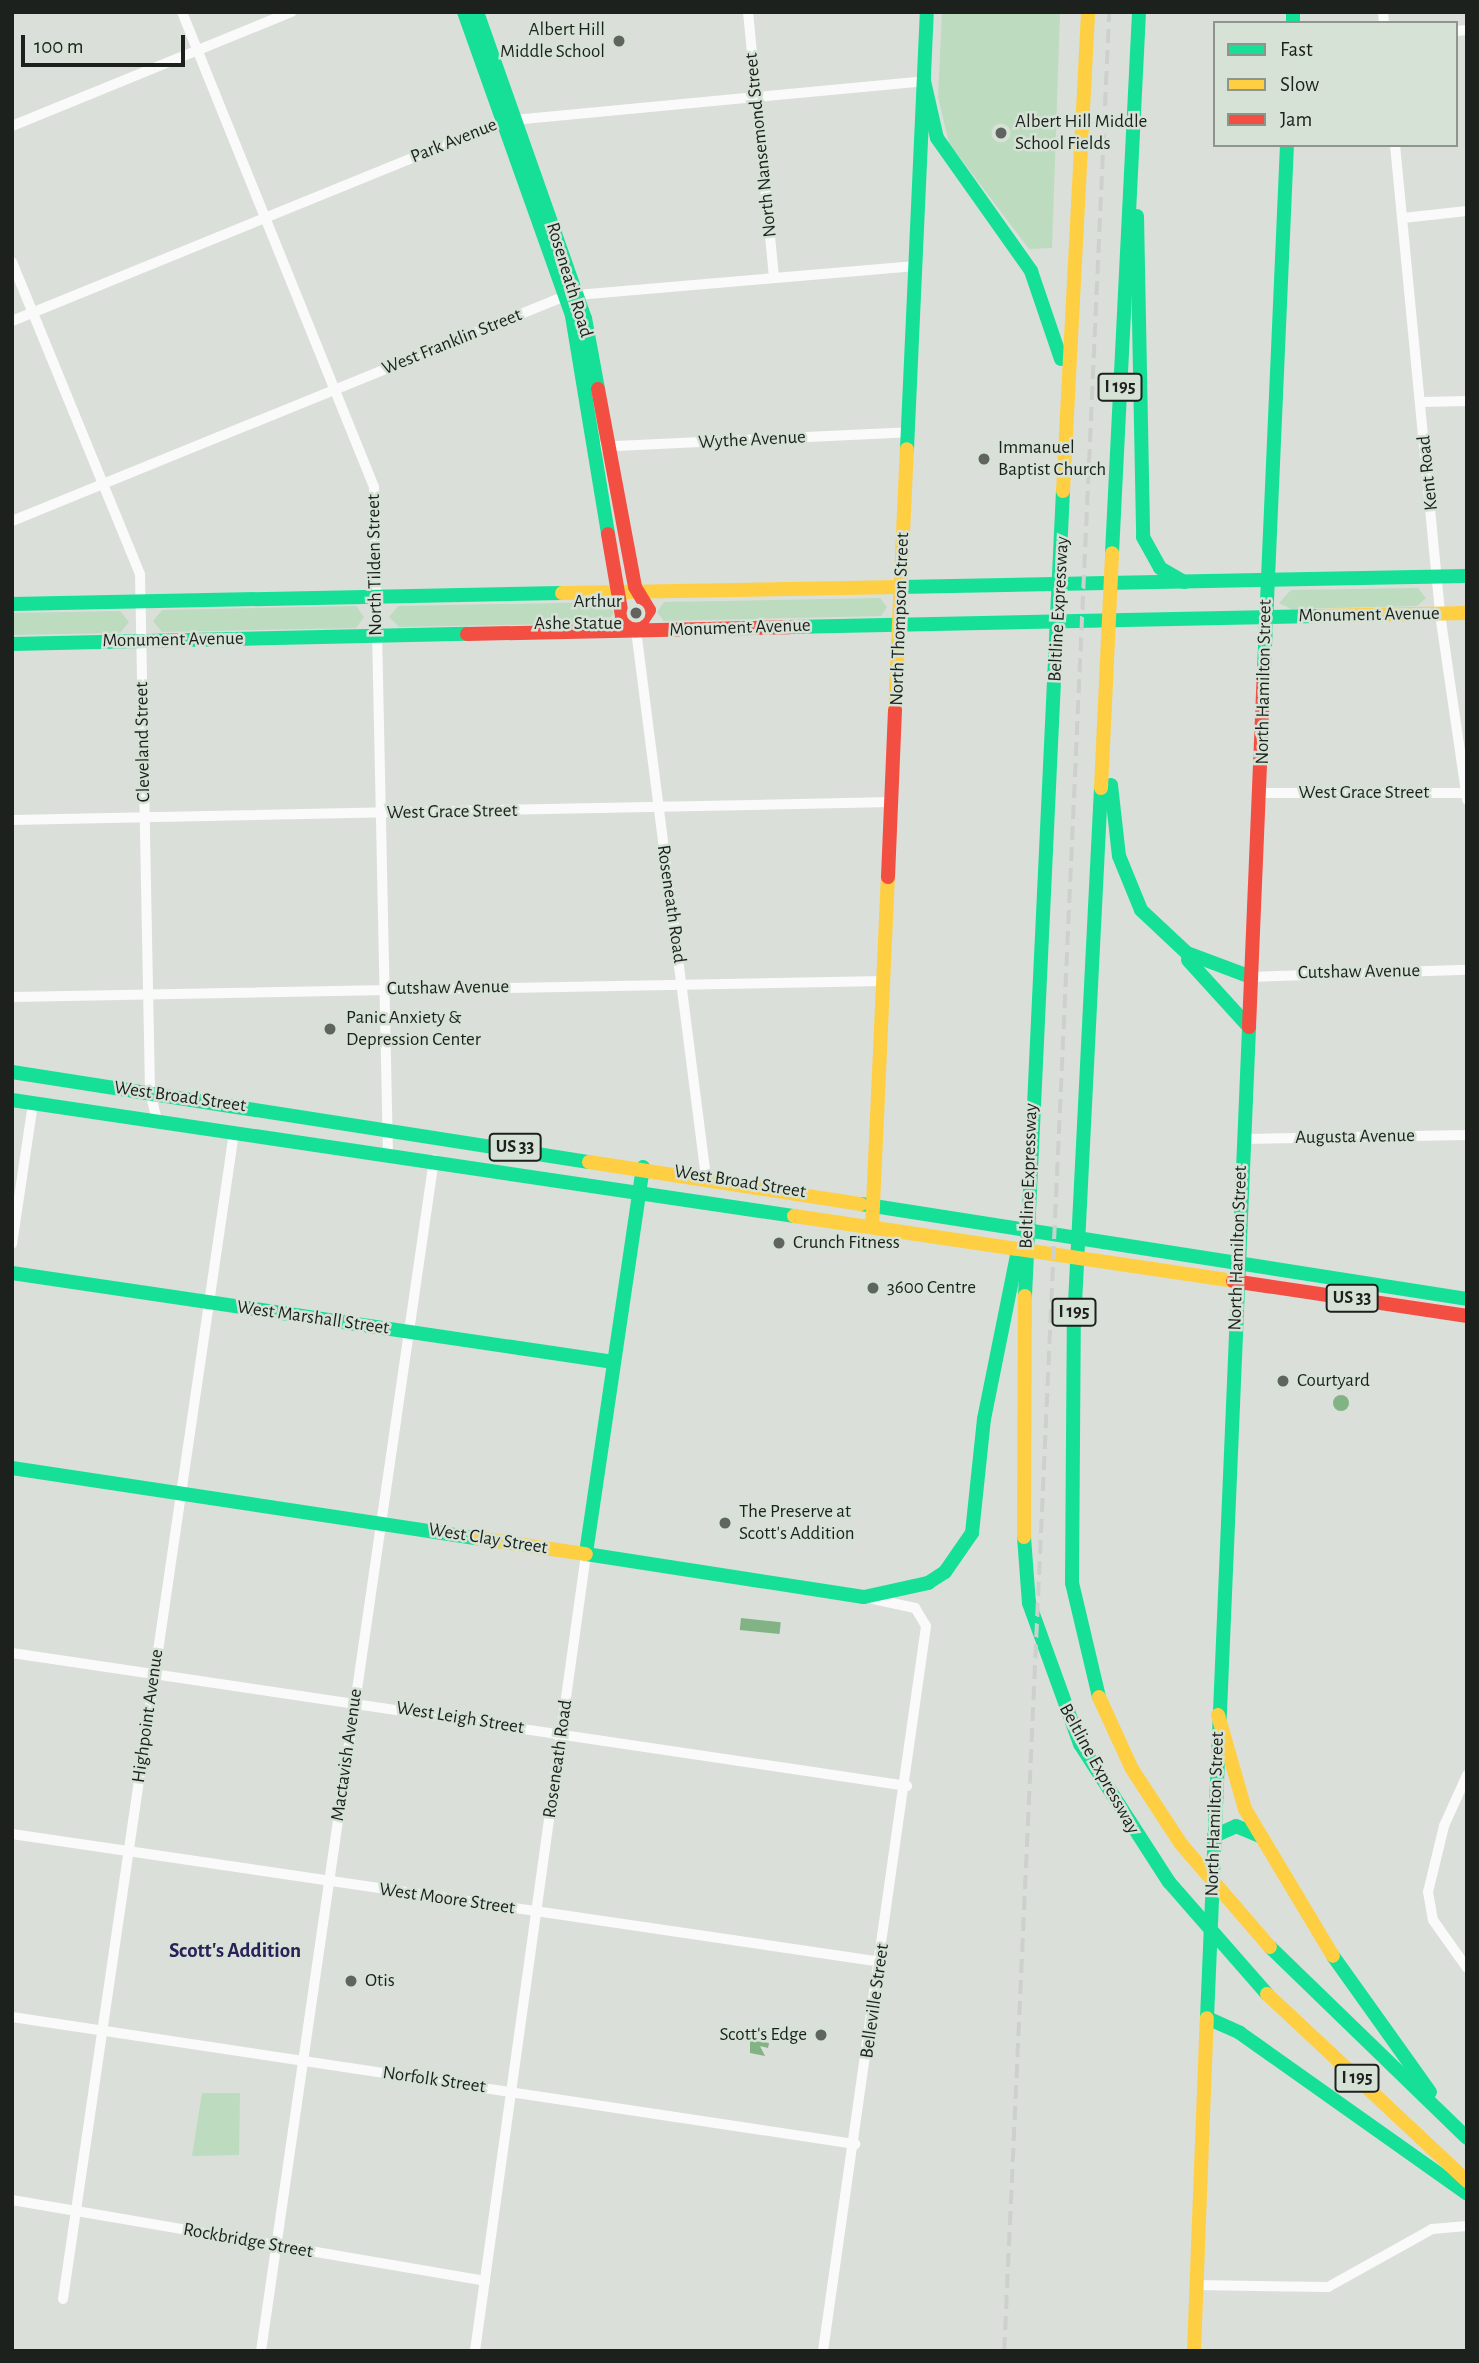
<!DOCTYPE html>
<style>
body{margin:0}
#map{position:relative;width:1479px;height:2363px;overflow:hidden;background:#dadfda;font-family:"Alegreya Sans",sans-serif}
div>[style]{position:absolute}
.green>*{inset:0;background:#bddbbe}
.water>*{inset:0;background:#82b385;transform-origin:0 0}
.round{border-radius:50%}
.street>*{height:10px;margin:-5px;padding:0 5px;transform-origin:5px;border-radius:5px;background:#f9faf9}
.fast>*{height:14px;margin:-7px;padding:0 7px;transform-origin:7px;border-radius:7px;background:#16e098}
.slow>*{height:14px;margin:-7px;padding:0 7px;transform-origin:7px;border-radius:7px;background:#ffcf43}
.jam>*{height:14px;margin:-7px;padding:0 7px;transform-origin:7px;border-radius:7px;background:#f24e42}
.rail>*{height:3.5px;margin-top:-1.75px;transform-origin:0;background:repeating-linear-gradient(90deg,#ced0ce 0 14px,transparent 0 21px)}
.dots>*{width:19px;height:19px;translate:-50% -50%;box-sizing:border-box;border:4px solid #d7e2d7;border-radius:50%}
span{translate:-50% -50%;white-space:nowrap;text-align:center;line-height:1.15;-webkit-text-stroke:5px #d7e2d7;paint-order:stroke}
.shield-label span{padding:2px 5px;background:#d7e2d7;border:2px solid;border-radius:5px;-webkit-text-stroke-width:0}
.shield-label{font-size:18px;color:#1d211d;font-weight:700}
.poi-label{font-size:19px;color:#1d211d}
.right{translate:-100% -50%;text-align:right}
.left{translate:0 -50%;text-align:left}
.street-label{font-size:19px;color:#1d211d}
.neighbourhood-label{font-size:21px;color:#2c205b;font-weight:700}
.frame{position:absolute;inset:0;border:14px solid #1d211d;pointer-events:none}
.legend{position:absolute;left:1213px;top:21px;width:245px;height:126px;box-sizing:border-box;background:#d7e2d7;border:2px solid #8d958d;margin:0;padding:9px 12px;list-style:none;font-size:21px;color:#1d211d}
.legend li{display:flex;align-items:center;gap:14px;height:35px}
.legend b{width:35px;border:2px solid #8d958d}
.scale{position:absolute;left:21px;top:35px;width:164px;height:32px;box-sizing:border-box;border:4px solid #1d211d;border-top:0;padding-left:9px;font-size:21px;line-height:24px;white-space:nowrap;color:#1d211d;-webkit-text-stroke:5px #d7e2d7;paint-order:stroke}
</style>
<div id="map">
<div class="green">
<i style="clip-path:polygon(942px 12px,1060px 12px,1052px 248px,1029px 249px,949px 143px,938px 97px)"></i>
<i style="clip-path:polygon(1418px 588px,1426px 598px,1417px 606px,1291px 609px,1279px 603px,1291px 590px)"></i>
<i style="clip-path:polygon(880px 598px,887px 607px,881px 616px,664px 621px,657px 612px,664px 602px)"></i>
<i style="clip-path:polygon(606px 602px,614px 613px,606px 623px,399px 627px,389px 617px,398px 606px)"></i>
<i style="clip-path:polygon(356px 606px,364px 617px,356px 628px,162px 632px,153px 621px,162px 610px)"></i>
<i style="clip-path:polygon(120px 611px,129px 622px,120px 633px,12px 635px,12px 613px)"></i>
<i style="clip-path:polygon(202px 2093px,240px 2093px,239px 2155px,192px 2156px)"></i>
</div>
<div class="water">
<i class="round" style="left:1333px;top:1395px;width:16px;height:16px"></i>
<i style="left:741px;top:1618px;width:40px;height:12px;rotate:6deg"></i>
<i style="clip-path:polygon(750px 2040px,769px 2043px,768px 2048px,760px 2046px,765px 2056px,750px 2053px)"></i>
</div>
<div class="street">
<i style="left:182px;top:12px;width:512px;rotate:67.99deg"></i>
<i style="left:374px;top:487px;width:668px;rotate:88.8deg"></i>
<i style="left:748px;top:12px;width:267px;rotate:84.4deg"></i>
<i style="left:1383px;top:12px;width:11px;rotate:85deg"></i>
<i style="left:1456px;top:31px;width:11px;rotate:-5deg"></i>
<i style="left:12px;top:126px;width:302px;rotate:-22.2deg"></i>
<i style="left:1395px;top:145px;width:471px;rotate:84.5deg"></i>
<i style="left:1440px;top:614px;width:188px;rotate:81.7deg"></i>
<i style="left:1403px;top:218px;width:64px;rotate:-6.2deg"></i>
<i style="left:12px;top:262px;width:337px;rotate:67.7deg"></i>
<i style="left:140px;top:574px;width:518px;rotate:88.89deg"></i>
<i style="left:150px;top:1092px;width:30px;rotate:76deg"></i>
<i style="left:12px;top:321px;width:530px;rotate:-22.16deg"></i>
<i style="left:503px;top:121px;width:423px;rotate:-5.4deg"></i>
<i style="left:1422px;top:402px;width:45px;rotate:-1.3deg"></i>
<i style="left:595px;top:447px;width:314px;rotate:-2.7deg"></i>
<i style="left:12px;top:521px;width:597px;rotate:-22.14deg"></i>
<i style="left:565px;top:296px;width:352px;rotate:-4.9deg"></i>
<i style="left:636px;top:630px;width:551px;rotate:82.71deg"></i>
<i style="left:1261px;top:793px;width:206px"></i>
<i style="left:12px;top:820px;width:880px;rotate:-1.17deg"></i>
<i style="left:1251px;top:977px;width:216px;rotate:-1.9deg"></i>
<i style="left:12px;top:997px;width:872px;rotate:-1.05deg"></i>
<i style="left:1243px;top:1139px;width:224px;rotate:-1deg"></i>
<i style="left:12px;top:1244px;width:143px;rotate:-81.5deg"></i>
<i style="left:12px;top:1653px;width:905px;rotate:8.45deg"></i>
<i style="left:1467px;top:1775px;width:56px;rotate:114.3deg"></i>
<i style="left:1444px;top:1826px;width:68px;rotate:103.6deg"></i>
<i style="left:1428px;top:1892px;width:28px;rotate:80deg"></i>
<i style="left:1433px;top:1920px;width:59px;rotate:54.7deg"></i>
<i style="left:12px;top:1834px;width:879px;rotate:8.37deg"></i>
<i style="left:12px;top:2017px;width:853px;rotate:8.57deg"></i>
<i style="left:12px;top:2200px;width:480px;rotate:9.7deg"></i>
<i style="left:1195px;top:2285px;width:133px;rotate:0.9deg"></i>
<i style="left:1328px;top:2287px;width:119px;rotate:-29.1deg"></i>
<i style="left:1432px;top:2229px;width:35px;rotate:-5deg"></i>
<i style="left:63px;top:2299px;width:1178px;rotate:-81.66deg"></i>
<i style="left:261px;top:2351px;width:1204px;rotate:-81.74deg"></i>
<i style="left:475px;top:2351px;width:805px;rotate:-82.07deg"></i>
<i style="left:823px;top:2351px;width:732px;rotate:-81.91deg"></i>
<i style="left:926px;top:1626px;width:21px;rotate:-121deg"></i>
<i style="left:915px;top:1608px;width:43px;rotate:-167.9deg"></i>
</div>
<div class="fast">
<i style="left:464px;top:12px;width:323px;rotate:70.4deg"></i>
<i style="left:572px;top:316px;width:221px;rotate:80.6deg"></i>
<i style="left:477px;top:12px;width:324px;rotate:70.6deg"></i>
<i style="left:585px;top:318px;width:72px;rotate:79.6deg"></i>
<i style="left:1293px;top:12px;width:11px;rotate:90deg"></i>
<i style="left:924px;top:81px;width:58px;rotate:77.2deg"></i>
<i style="left:937px;top:138px;width:163px;rotate:54.7deg"></i>
<i style="left:1031px;top:271px;width:93px;rotate:71.2deg"></i>
<i style="left:1137px;top:216px;width:321px;rotate:88.9deg"></i>
<i style="left:1143px;top:537px;width:35px;rotate:61deg"></i>
<i style="left:1160px;top:568px;width:28px;rotate:30deg"></i>
<i style="left:907px;top:449px;width:437px;rotate:-87.4deg"></i>
<i style="left:1112px;top:553px;width:542px;rotate:-87.14deg"></i>
<i style="left:900px;top:587px;width:567px;rotate:-1.11deg"></i>
<i style="left:12px;top:604px;width:550px;rotate:-1.15deg"></i>
<i style="left:790px;top:627px;width:529px;rotate:-1.19deg"></i>
<i style="left:12px;top:644px;width:455px;rotate:-1.3deg"></i>
<i style="left:1264px;top:669px;width:525px;rotate:-87.49deg"></i>
<i style="left:1111px;top:785px;width:71px;rotate:83.6deg"></i>
<i style="left:1119px;top:856px;width:58px;rotate:67.8deg"></i>
<i style="left:1141px;top:910px;width:63px;rotate:43.1deg"></i>
<i style="left:1187px;top:953px;width:68px;rotate:20.6deg"></i>
<i style="left:1188px;top:960px;width:91px;rotate:47.7deg"></i>
<i style="left:12px;top:1072px;width:584px;rotate:8.87deg"></i>
<i style="left:12px;top:1100px;width:791px;rotate:8.44deg"></i>
<i style="left:643px;top:1167px;width:391px;rotate:98.4deg"></i>
<i style="left:586px;top:1554px;width:281px;rotate:8.8deg"></i>
<i style="left:861px;top:1204px;width:613px;rotate:8.91deg"></i>
<i style="left:12px;top:1273px;width:608px;rotate:8.42deg"></i>
<i style="left:1025px;top:1296px;width:806px;rotate:-87.3deg"></i>
<i style="left:12px;top:1468px;width:470px;rotate:8.6deg"></i>
<i style="left:1024px;top:1537px;width:66px;rotate:85.7deg"></i>
<i style="left:1029px;top:1603px;width:150px;rotate:70.1deg"></i>
<i style="left:1080px;top:1744px;width:164px;rotate:57.2deg"></i>
<i style="left:1169px;top:1882px;width:149px;rotate:48.8deg"></i>
<i style="left:864px;top:1597px;width:66px;rotate:-12.3deg"></i>
<i style="left:928px;top:1583px;width:20px;rotate:-33deg"></i>
<i style="left:945px;top:1572px;width:47px;rotate:-55.3deg"></i>
<i style="left:972px;top:1533px;width:115px;rotate:-84deg"></i>
<i style="left:984px;top:1419px;width:171px;rotate:-78.6deg"></i>
<i style="left:1099px;top:1697px;width:117px;rotate:-103.3deg"></i>
<i style="left:1072px;top:1583px;width:260px;rotate:-89.6deg"></i>
<i style="left:1074px;top:1323px;width:536px;rotate:-87.11deg"></i>
<i style="left:1214px;top:1836px;width:24px;rotate:-24deg"></i>
<i style="left:1236px;top:1826px;width:26px;rotate:23deg"></i>
<i style="left:1270px;top:1947px;width:274px;rotate:44.1deg"></i>
<i style="left:1333px;top:1956px;width:167px;rotate:54.5deg"></i>
<i style="left:1207px;top:2018px;width:992px;rotate:-87.57deg"></i>
<i style="left:1207px;top:2018px;width:36px;rotate:24deg"></i>
<i style="left:1240px;top:2033px;width:278px;rotate:35.3deg"></i>
</div>
<div class="slow">
<i style="left:1063px;top:491px;width:480px;rotate:-87deg"></i>
<i style="left:562px;top:593px;width:338px;rotate:-1deg"></i>
<i style="left:1319px;top:616px;width:148px;rotate:-1.2deg"></i>
<i style="left:895px;top:710px;width:261px;rotate:-87.4deg"></i>
<i style="left:1101px;top:788px;width:235px;rotate:-87.3deg"></i>
<i style="left:589px;top:1162px;width:275px;rotate:8.8deg"></i>
<i style="left:794px;top:1216px;width:444px;rotate:8.4deg"></i>
<i style="left:872px;top:1227px;width:350px;rotate:-87.4deg"></i>
<i style="left:1024px;top:1537px;width:241px;rotate:-89.8deg"></i>
<i style="left:477px;top:1538px;width:110px;rotate:8.4deg"></i>
<i style="left:1099px;top:1697px;width:79px;rotate:65.4deg"></i>
<i style="left:1132px;top:1769px;width:90px;rotate:56.8deg"></i>
<i style="left:1181px;top:1844px;width:136px;rotate:49.2deg"></i>
<i style="left:1218px;top:1715px;width:98px;rotate:74deg"></i>
<i style="left:1245px;top:1809px;width:171px;rotate:59.1deg"></i>
<i style="left:1267px;top:1994px;width:274px;rotate:43.1deg"></i>
<i style="left:1194px;top:2351px;width:333px;rotate:-87.8deg"></i>
</div>
<div class="jam">
<i style="left:598px;top:389px;width:201px;rotate:79.4deg"></i>
<i style="left:635px;top:587px;width:27px;rotate:59deg"></i>
<i style="left:649px;top:610px;width:24px;rotate:123deg"></i>
<i style="left:636px;top:630px;width:20px;rotate:-135deg"></i>
<i style="left:622px;top:616px;width:83px;rotate:-99.7deg"></i>
<i style="left:467px;top:634px;width:323px;rotate:-1.2deg"></i>
<i style="left:888px;top:877px;width:167px;rotate:-87.6deg"></i>
<i style="left:1249px;top:1027px;width:358px;rotate:-87.6deg"></i>
<i style="left:1233px;top:1281px;width:237px;rotate:8.5deg"></i>
</div>
<div class="rail">
<i style="left:1004px;top:2351px;width:2341px;rotate:-87.43deg"></i>
</div>
<div class="dots">
<i style="left:619px;top:41px;background:#5f645f"></i>
<i style="left:1001px;top:133px;background:#5f645f"></i>
<i style="left:984px;top:459px;background:#5f645f"></i>
<i style="left:636px;top:613px;background:#5f645f"></i>
<i style="left:330px;top:1029px;background:#5f645f"></i>
<i style="left:779px;top:1243px;background:#5f645f"></i>
<i style="left:873px;top:1288px;background:#5f645f"></i>
<i style="left:1283px;top:1381px;background:#5f645f"></i>
<i style="left:725px;top:1523px;background:#5f645f"></i>
<i style="left:351px;top:1981px;background:#5f645f"></i>
<i style="left:821px;top:2035px;background:#5f645f"></i>
</div>
<div class="shield-label">
<span style="left:1120px;top:387px">I 195</span>
<span style="left:515px;top:1147px">US 33</span>
<span style="left:1352px;top:1298px">US 33</span>
<span style="left:1074px;top:1312px">I 195</span>
<span style="left:1357px;top:2078px">I 195</span>
</div>
<div class="poi-label">
<span class="right" style="left:605px;top:41px">Albert Hill<br>Middle School</span>
<span class="left" style="left:1015px;top:133px">Albert Hill Middle<br>School Fields</span>
<span class="left" style="left:998px;top:459px">Immanuel<br>Baptist Church</span>
<span class="right" style="left:622px;top:613px">Arthur<br>Ashe Statue</span>
<span class="left" style="left:346px;top:1029px">Panic Anxiety &amp;<br>Depression Center</span>
<span class="left" style="left:793px;top:1243px">Crunch Fitness</span>
<span class="left" style="left:887px;top:1288px">3600 Centre</span>
<span class="left" style="left:1297px;top:1381px">Courtyard</span>
<span class="left" style="left:739px;top:1523px">The Preserve at<br>Scott's Addition</span>
<span class="left" style="left:365px;top:1981px">Otis</span>
<span class="right" style="left:807px;top:2035px">Scott's Edge</span>
</div>
<div class="street-label">
<span style="left:454px;top:141px;rotate:-22deg">Park Avenue</span>
<span style="left:761px;top:145px;rotate:-96deg">North Nansemond Street</span>
<span style="left:569px;top:280px;rotate:73deg">Roseneath Road</span>
<span style="left:452px;top:342px;rotate:-22deg">West Franklin Street</span>
<span style="left:752px;top:440px;rotate:-3deg">Wythe Avenue</span>
<span style="left:1428px;top:473px;rotate:-96deg">Kent Road</span>
<span style="left:375px;top:565px;rotate:-91deg">North Tilden Street</span>
<span style="left:1059px;top:609px;rotate:-87deg">Beltline Expressway</span>
<span style="left:1369px;top:615px;rotate:-1deg">Monument Avenue</span>
<span style="left:900px;top:619px;rotate:-88deg">North Thompson Street</span>
<span style="left:740px;top:628px;rotate:-2deg">Monument Avenue</span>
<span style="left:173px;top:640px;rotate:-1deg">Monument Avenue</span>
<span style="left:1264px;top:682px;rotate:-89deg">North Hamilton Street</span>
<span style="left:143px;top:742px;rotate:-91deg">Cleveland Street</span>
<span style="left:1364px;top:793px">West Grace Street</span>
<span style="left:452px;top:812px;rotate:-1deg">West Grace Street</span>
<span style="left:671px;top:904px;rotate:82deg">Roseneath Road</span>
<span style="left:1359px;top:972px;rotate:-1deg">Cutshaw Avenue</span>
<span style="left:448px;top:988px;rotate:-1deg">Cutshaw Avenue</span>
<span style="left:180px;top:1097px;rotate:8deg">West Broad Street</span>
<span style="left:1355px;top:1137px;rotate:-1deg">Augusta Avenue</span>
<span style="left:1029px;top:1176px;rotate:-88deg">Beltline Expressway</span>
<span style="left:740px;top:1182px;rotate:9deg">West Broad Street</span>
<span style="left:1238px;top:1248px;rotate:-88deg">North Hamilton Street</span>
<span style="left:313px;top:1318px;rotate:8deg">West Marshall Street</span>
<span style="left:488px;top:1539px;rotate:9deg">West Clay Street</span>
<span style="left:148px;top:1716px;rotate:-82deg">Highpoint Avenue</span>
<span style="left:460px;top:1718px;rotate:9deg">West Leigh Street</span>
<span style="left:347px;top:1755px;rotate:-82deg">Mactavish Avenue</span>
<span style="left:558px;top:1759px;rotate:-82deg">Roseneath Road</span>
<span style="left:1099px;top:1769px;rotate:61deg">Beltline Expressway</span>
<span style="left:1215px;top:1814px;rotate:-88deg">North Hamilton Street</span>
<span style="left:447px;top:1899px;rotate:8deg">West Moore Street</span>
<span style="left:875px;top:2001px;rotate:-82deg">Belleville Street</span>
<span style="left:434px;top:2080px;rotate:8deg">Norfolk Street</span>
<span style="left:248px;top:2241px;rotate:10deg">Rockbridge Street</span>
</div>
<div class="neighbourhood-label">
<span style="left:235px;top:1951px">Scott's Addition</span>
</div>
<div class="frame"></div>
<ul class="legend">
<li><b style="height:9px;background:#16e098"></b>Fast</li>
<li><b style="height:9px;background:#ffcf43"></b>Slow</li>
<li><b style="height:9px;background:#f24e42"></b>Jam</li>
</ul>
<div class="scale">100 m</div>
</div>
